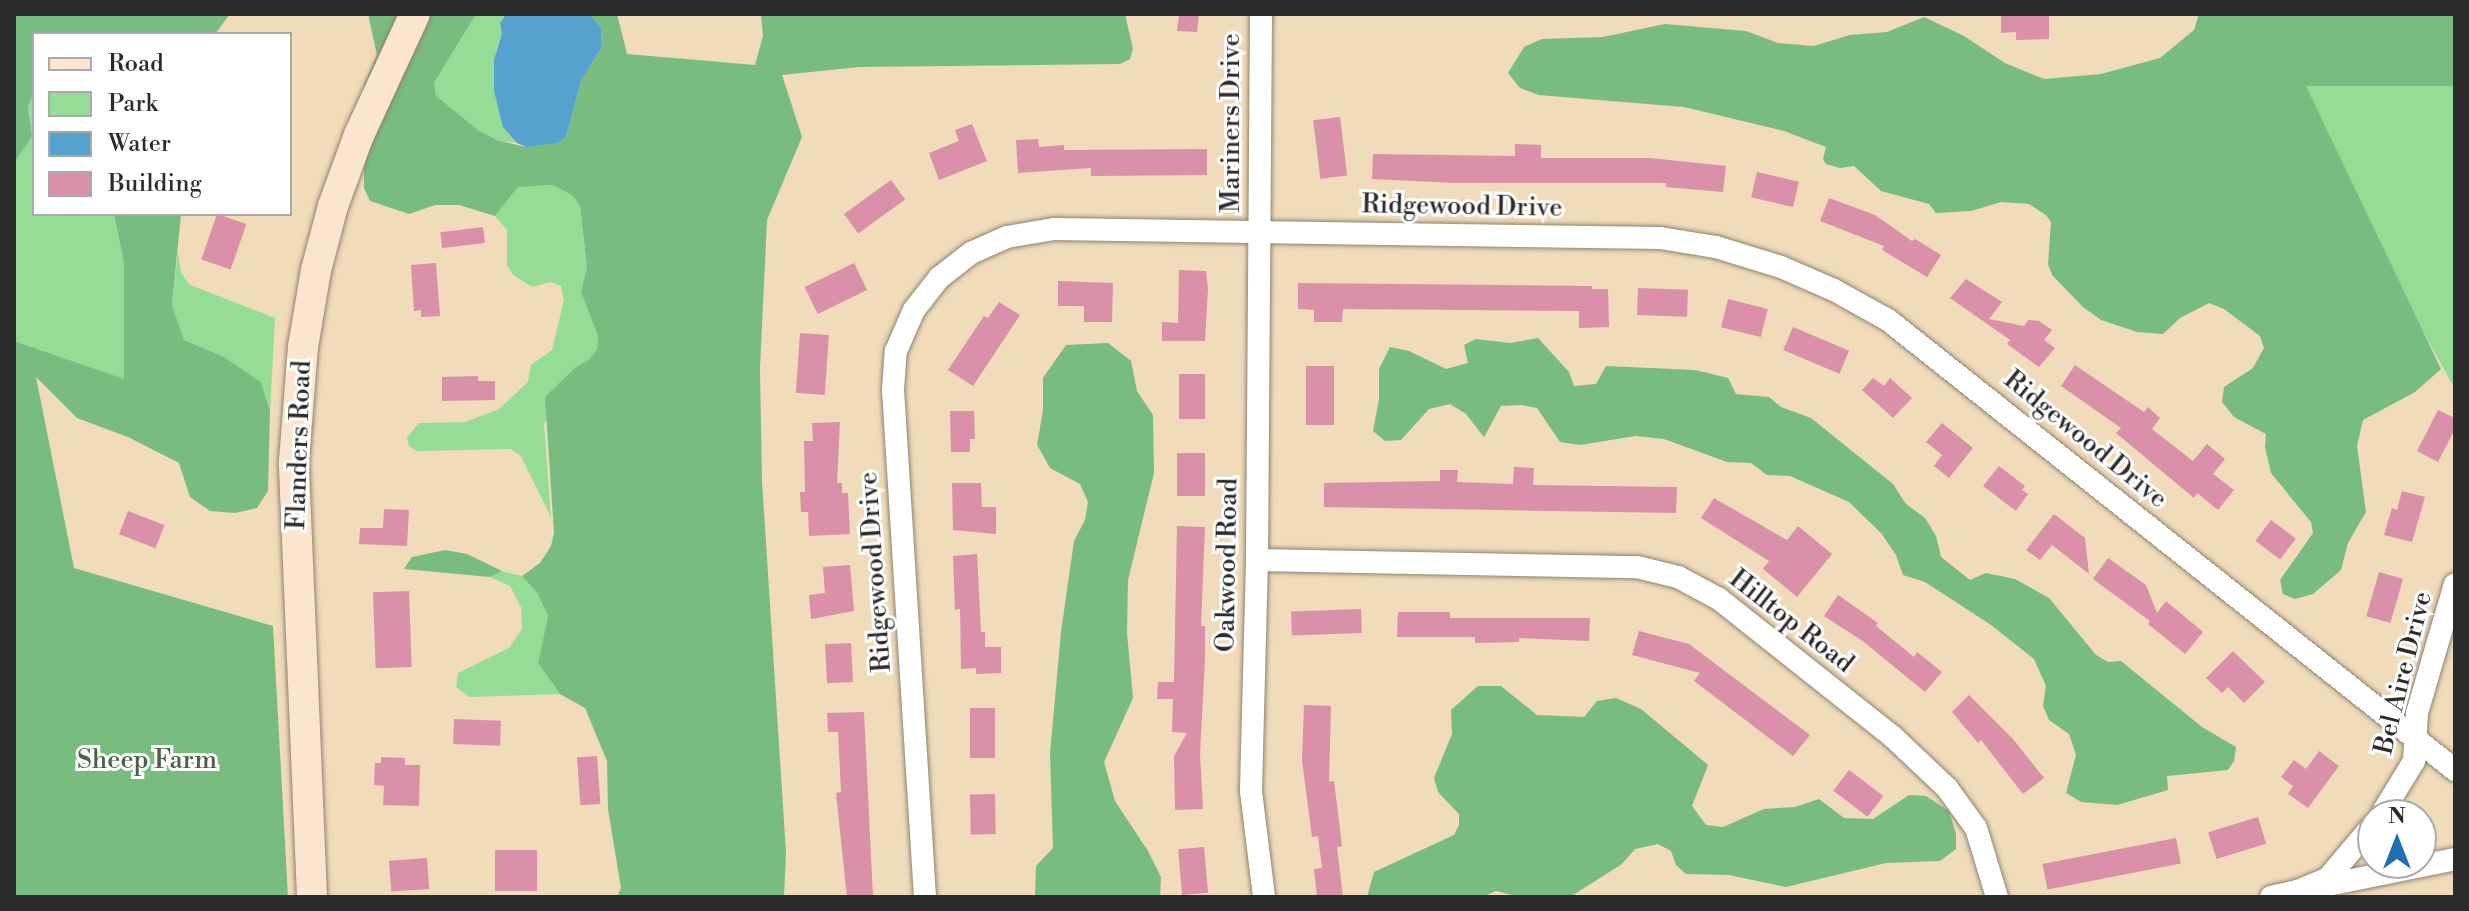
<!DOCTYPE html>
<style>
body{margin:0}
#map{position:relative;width:2469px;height:911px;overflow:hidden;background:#f0dbba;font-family:"Libre Bodoni",serif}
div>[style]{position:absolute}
.green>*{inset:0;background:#95dc96}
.forest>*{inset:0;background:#78bc7f}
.water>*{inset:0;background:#56a2cf}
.building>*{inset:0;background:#d990a8;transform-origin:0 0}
.roads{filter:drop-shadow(0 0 2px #8e8372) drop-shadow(0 0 2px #8e8372)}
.street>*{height:22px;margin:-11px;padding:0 11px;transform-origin:11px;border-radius:11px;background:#fff}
.secondary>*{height:30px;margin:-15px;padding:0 15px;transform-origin:15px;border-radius:15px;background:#fce5cf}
span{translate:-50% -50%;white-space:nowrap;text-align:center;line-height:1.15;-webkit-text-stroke:6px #fff;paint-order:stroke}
.street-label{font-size:26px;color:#2b2b2b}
.park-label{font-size:26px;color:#4b604b}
.frame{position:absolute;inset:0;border:16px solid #2b2b2b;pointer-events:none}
.legend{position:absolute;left:32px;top:32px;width:260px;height:184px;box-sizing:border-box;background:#fff;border:2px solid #aaa;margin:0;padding:10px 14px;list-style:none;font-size:24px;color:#2b2b2b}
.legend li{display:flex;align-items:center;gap:16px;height:40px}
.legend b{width:40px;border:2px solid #aaa}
.north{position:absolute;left:2357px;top:799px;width:80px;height:80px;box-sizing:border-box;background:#fff;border:2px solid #aaa;border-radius:50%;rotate:0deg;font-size:22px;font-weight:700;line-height:32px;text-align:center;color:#2b2b2b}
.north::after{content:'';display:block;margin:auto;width:28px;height:36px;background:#1f6fb2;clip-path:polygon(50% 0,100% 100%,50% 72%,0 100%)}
</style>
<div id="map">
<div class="green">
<i style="clip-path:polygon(476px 14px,506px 14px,500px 23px,502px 33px,496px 51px,509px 134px,517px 143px,497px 140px,478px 130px,435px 96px,434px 83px)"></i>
<i style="clip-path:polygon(2400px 84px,2455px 86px,2455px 389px,2401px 292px,2305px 85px)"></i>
<i style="clip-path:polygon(34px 91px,34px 214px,114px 214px,124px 263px,125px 380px,14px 341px,14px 163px,30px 116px,27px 107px)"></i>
<i style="clip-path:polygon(552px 185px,572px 195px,580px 206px,587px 269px,581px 292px,598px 336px,597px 349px,589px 360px,576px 367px,544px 424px,551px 517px,521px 456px,510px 449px,417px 451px,409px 446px,407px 438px,419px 423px,465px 422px,499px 409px,528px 382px,531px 365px,552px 350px,564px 300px,561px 286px,550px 282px,532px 287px,513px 275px,507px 265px,507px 230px,495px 216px,518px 187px)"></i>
<i style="clip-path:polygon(178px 252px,181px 273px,190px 285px,275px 318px,270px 411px,261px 382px,224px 357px,184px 340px,172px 305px)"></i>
<i style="clip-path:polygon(502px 571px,522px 576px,538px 594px,548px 616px,538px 663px,560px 694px,469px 697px,456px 687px,458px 673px,509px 648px,522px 629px,521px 607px,510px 586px,490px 577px)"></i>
</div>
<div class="forest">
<i style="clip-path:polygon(14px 14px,230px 14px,215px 34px,34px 34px,34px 91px,28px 107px,32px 136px,14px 163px)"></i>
<i style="clip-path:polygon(368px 14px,476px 14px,434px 83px,436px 96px,478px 130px,497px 140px,526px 147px,566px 137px,581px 81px,602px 47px,601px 27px,589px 14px,617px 14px,627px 54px,755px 65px,763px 36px,761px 14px,1125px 14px,1133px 49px,1130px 59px,1120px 64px,859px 67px,782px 75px,802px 137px,767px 220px,760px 368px,762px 481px,786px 853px,784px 897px,617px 897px,621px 888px,608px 809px,607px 761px,585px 708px,560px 694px,538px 663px,548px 616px,538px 594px,522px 576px,540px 563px,551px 546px,554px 533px,545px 397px,576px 367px,589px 360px,597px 349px,598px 336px,581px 292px,587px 268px,580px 206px,572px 195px,552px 185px,518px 187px,495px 216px,459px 205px,435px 205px,409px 214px,370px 201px,364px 188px,364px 85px,377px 55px)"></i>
<i style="clip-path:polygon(2199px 14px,2455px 14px,2455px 86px,2306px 86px,2441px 369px,2415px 392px,2363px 420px,2357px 446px,2366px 512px,2348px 543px,2341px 570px,2313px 594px,2295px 599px,2283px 594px,2280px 580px,2313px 533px,2311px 522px,2271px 473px,2265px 447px,2266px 434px,2234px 417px,2222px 402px,2224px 387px,2253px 368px,2264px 348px,2260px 336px,2224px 309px,2209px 303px,2180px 318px,2163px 334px,2137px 332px,2101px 320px,2083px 307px,2052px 275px,2048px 264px,2051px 222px,2046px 215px,2029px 204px,2001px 202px,1971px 211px,1936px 213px,1929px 204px,1881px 191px,1854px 166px,1840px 168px,1826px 164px,1823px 159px,1826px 147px,1784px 131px,1684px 107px,1539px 95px,1520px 88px,1508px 73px,1524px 47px,1542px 39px,1603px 37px,1665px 24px,1746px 31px,1778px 43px,1814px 46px,1850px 35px,1887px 32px,1924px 17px,1964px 36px,2005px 63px,2044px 79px,2101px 74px,2160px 58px,2194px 30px)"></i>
<i style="clip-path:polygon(114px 214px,181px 214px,172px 305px,184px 340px,224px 357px,261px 382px,270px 411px,268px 491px,257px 508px,235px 513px,210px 511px,190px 497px,179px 463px,128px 437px,77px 418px,36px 377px,74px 568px,273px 626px,288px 897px,14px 897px,14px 341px,124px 379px,124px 263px)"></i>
<i style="clip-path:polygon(1538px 338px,1569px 372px,1574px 386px,1596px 384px,1606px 366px,1695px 370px,1728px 378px,1736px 394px,1769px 397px,1781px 407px,1811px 418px,1893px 484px,1906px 504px,1925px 518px,1936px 536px,1941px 557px,1970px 580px,1986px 573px,2015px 579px,2049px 598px,2096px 655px,2108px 662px,2121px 661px,2202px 727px,2236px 747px,2234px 761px,2228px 770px,2167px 776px,2168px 790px,2117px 805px,2081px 802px,2066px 793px,2076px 755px,2069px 734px,2049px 720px,2043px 706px,2046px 686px,2034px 659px,1991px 625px,1925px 582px,1903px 575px,1896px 555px,1881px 533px,1849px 502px,1790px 476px,1767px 475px,1751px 463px,1727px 462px,1664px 439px,1635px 436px,1580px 445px,1560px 442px,1537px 408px,1521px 405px,1501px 406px,1484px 437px,1466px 414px,1450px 404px,1429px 409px,1401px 440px,1385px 441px,1373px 431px,1379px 399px,1379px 369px,1390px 347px,1409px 351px,1446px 369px,1468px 363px,1464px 345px,1476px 339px,1510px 343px)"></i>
<i style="clip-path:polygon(1108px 343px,1131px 361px,1137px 391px,1153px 415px,1154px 473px,1128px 580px,1127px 633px,1133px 698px,1104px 762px,1115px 801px,1148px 851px,1161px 877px,1160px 897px,1035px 897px,1036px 866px,1053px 848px,1050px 753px,1061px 632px,1074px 541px,1085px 520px,1088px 502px,1080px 484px,1050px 468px,1037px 445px,1043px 410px,1043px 378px,1066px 345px)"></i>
<i style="clip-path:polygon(445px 550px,467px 554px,502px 571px,490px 577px,404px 569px,412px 557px)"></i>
<i style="clip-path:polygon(1478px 686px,1501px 686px,1537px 715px,1584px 717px,1597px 701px,1616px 698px,1641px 709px,1708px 765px,1692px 806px,1706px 825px,1723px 827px,1764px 809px,1795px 807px,1819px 799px,1844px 818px,1873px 819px,1909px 795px,1926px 796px,1949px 811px,1956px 834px,1956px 849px,1940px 861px,1886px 863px,1786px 887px,1729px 875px,1686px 874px,1676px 865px,1671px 851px,1658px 844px,1635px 849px,1622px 864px,1570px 897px,1520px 897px,1496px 891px,1482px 897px,1367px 897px,1374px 872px,1454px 835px,1459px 825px,1459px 814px,1438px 792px,1434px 778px,1452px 734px,1451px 710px)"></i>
</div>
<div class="water">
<i style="clip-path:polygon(506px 14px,589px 14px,601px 27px,602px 47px,581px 81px,566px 137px,557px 143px,526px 147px,517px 143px,503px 127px,494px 91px,494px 60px,502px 33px,500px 23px)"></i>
</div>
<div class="building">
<i style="clip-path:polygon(1179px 14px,1199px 14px,1197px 32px,1177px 31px)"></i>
<i style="clip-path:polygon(2001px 14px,2049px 14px,2049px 39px,2016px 40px,2016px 32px,2001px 33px)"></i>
<i style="left:1340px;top:117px;width:59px;height:27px;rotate:83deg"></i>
<i style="clip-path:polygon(972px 124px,987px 161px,939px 180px,929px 153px,959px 141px,955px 130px)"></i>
<i style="clip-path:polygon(1038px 139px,1039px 147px,1064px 145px,1064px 150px,1207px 149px,1207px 175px,1091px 176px,1091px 168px,1018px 173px,1016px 140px)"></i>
<i style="clip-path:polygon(1515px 144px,1541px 145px,1541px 158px,1650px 158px,1726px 166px,1723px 192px,1666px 187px,1666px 183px,1455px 183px,1372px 179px,1373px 154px,1515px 156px)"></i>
<i style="left:1757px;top:172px;width:43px;height:26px;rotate:13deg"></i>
<i style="left:891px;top:180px;width:24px;height:58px;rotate:54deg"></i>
<i style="clip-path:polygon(1829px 198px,1875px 215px,1912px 241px,1915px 239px,1941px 255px,1927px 277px,1882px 250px,1884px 246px,1820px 221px)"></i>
<i style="left:217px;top:214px;width:31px;height:48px;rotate:19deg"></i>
<i style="left:483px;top:227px;width:16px;height:43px;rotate:83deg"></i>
<i style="clip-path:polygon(436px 263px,440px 316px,421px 317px,421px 310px,414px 311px,411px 265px)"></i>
<i style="left:854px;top:263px;width:30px;height:55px;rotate:64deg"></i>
<i style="clip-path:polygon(1179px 270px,1206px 271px,1208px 289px,1205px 341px,1162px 341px,1162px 322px,1178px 323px)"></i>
<i style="clip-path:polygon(1966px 279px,2002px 302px,1989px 319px,2024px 326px,2028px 320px,2039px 321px,2052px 330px,2044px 340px,2055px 348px,2039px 367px,2007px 344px,2010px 340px,1950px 298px)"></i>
<i style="clip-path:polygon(1058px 281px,1113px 283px,1112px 322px,1084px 322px,1084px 306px,1058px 306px)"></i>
<i style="clip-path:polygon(1298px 283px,1592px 286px,1592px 289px,1608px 289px,1609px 327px,1579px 328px,1579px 311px,1343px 309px,1342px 322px,1314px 322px,1314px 310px,1298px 309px)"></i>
<i style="left:1638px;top:288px;width:50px;height:27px;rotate:2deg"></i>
<i style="left:1728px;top:299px;width:41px;height:29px;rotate:14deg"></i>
<i style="clip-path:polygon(999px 302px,1020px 315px,973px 386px,948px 370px,984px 316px,988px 318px)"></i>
<i style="left:1793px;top:327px;width:61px;height:25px;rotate:23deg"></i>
<i style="left:800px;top:333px;width:29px;height:60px;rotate:4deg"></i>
<i style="clip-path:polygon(2075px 365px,2144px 412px,2148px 407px,2160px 418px,2152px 429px,2193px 461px,2207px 444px,2225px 459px,2213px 474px,2234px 490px,2218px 510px,2197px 493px,2194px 498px,2116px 433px,2121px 428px,2061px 386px)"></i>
<i style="left:1306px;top:366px;width:28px;height:59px"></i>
<i style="left:1179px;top:374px;width:26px;height:45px"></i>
<i style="clip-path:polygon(478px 376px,478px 381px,495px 381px,495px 400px,442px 401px,442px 377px)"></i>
<i style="clip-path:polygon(1873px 378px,1884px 386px,1890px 378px,1912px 398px,1893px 418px,1862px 390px)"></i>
<i style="clip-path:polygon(2438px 410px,2455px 418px,2455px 429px,2438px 462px,2417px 451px)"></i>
<i style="clip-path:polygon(950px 411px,974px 411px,975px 439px,970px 439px,970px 452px,951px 452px)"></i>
<i style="clip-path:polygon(840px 422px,837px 483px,842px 483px,842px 493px,848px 493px,850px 534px,809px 536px,808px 512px,801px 512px,800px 492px,805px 492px,804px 441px,813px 441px,812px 423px)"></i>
<i style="clip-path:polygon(1942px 423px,1973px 448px,1949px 478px,1934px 466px,1942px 455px,1926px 442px)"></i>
<i style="left:1177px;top:453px;width:28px;height:43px"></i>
<i style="clip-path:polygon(1999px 466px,2025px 486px,2022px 490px,2028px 494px,2016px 511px,1983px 486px)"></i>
<i style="clip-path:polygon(1514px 467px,1534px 468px,1533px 485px,1677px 487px,1676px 513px,1324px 507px,1324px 483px,1440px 481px,1440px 470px,1458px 470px,1457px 482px,1513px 484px)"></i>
<i style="clip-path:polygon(952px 483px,981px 483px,982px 507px,996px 507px,996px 534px,953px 530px)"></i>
<i style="clip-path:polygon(2402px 491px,2425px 497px,2412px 542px,2384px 535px,2392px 508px,2397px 510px)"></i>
<i style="clip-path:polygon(1714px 498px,1787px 540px,1798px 526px,1832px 554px,1797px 597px,1763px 569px,1769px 561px,1701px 518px)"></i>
<i style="clip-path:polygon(384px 509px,409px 510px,407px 546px,359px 544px,360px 528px,383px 528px)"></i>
<i style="left:128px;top:511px;width:39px;height:25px;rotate:21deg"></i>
<i style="clip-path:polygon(2054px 514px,2085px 538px,2089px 574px,2052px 545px,2040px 560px,2026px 550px)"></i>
<i style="left:2271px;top:520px;width:31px;height:26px;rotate:37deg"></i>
<i style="clip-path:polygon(1177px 526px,1205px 527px,1201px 626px,1205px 626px,1205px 659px,1200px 754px,1203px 809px,1175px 810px,1174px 756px,1187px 733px,1172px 732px,1173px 699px,1157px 699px,1158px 682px,1174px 682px)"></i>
<i style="clip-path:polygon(977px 554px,981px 632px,985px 632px,985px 647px,1001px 647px,1001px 673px,976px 674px,976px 668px,961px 669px,960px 609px,955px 610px,953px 556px)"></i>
<i style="clip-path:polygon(2108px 558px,2146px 585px,2157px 613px,2166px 601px,2203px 632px,2185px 654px,2148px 624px,2150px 621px,2093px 579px)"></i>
<i style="clip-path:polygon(850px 565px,854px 611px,811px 619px,809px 595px,825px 593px,823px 567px)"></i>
<i style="left:2379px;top:572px;width:25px;height:46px;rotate:16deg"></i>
<i style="left:409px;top:591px;width:76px;height:36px;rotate:88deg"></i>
<i style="clip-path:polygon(1838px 595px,1878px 623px,1876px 626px,1914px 657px,1917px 652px,1942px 672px,1925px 692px,1864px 642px,1824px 616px)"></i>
<i style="left:1361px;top:609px;width:24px;height:70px;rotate:88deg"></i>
<i style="clip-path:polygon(1398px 612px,1450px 612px,1450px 618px,1590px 618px,1589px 641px,1519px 638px,1519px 642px,1475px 643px,1475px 637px,1397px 637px)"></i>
<i style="clip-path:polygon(1639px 631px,1689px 644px,1810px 735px,1793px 756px,1694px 681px,1700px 673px,1632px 655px)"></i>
<i style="left:851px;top:643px;width:39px;height:26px;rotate:87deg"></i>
<i style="clip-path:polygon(2233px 651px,2265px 682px,2244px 703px,2228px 687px,2222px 693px,2206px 678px)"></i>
<i style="clip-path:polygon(1969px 695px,2013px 739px,2044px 778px,2023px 794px,1981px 740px,1978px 743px,1952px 712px)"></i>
<i style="clip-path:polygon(1304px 705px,1331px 706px,1329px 782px,1334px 781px,1342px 846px,1337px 847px,1343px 897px,1317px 897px,1314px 869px,1322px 868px,1318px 836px,1312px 837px,1302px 760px)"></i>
<i style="left:970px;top:708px;width:25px;height:50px"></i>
<i style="clip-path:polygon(864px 712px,873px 897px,847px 897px,836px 793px,841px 792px,838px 732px,828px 732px,827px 713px)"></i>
<i style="left:454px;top:719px;width:47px;height:25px;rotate:2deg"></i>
<i style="clip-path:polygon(2319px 751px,2339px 766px,2308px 808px,2288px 794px,2293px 786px,2281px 777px,2294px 760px,2306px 769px)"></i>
<i style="left:597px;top:756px;width:48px;height:20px;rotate:86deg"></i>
<i style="clip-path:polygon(381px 757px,405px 758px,405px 765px,420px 765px,419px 806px,383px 805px,384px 786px,374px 785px,375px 763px,381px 763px)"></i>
<i style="left:1849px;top:770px;width:43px;height:26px;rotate:37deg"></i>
<i style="left:995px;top:794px;width:40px;height:25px;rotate:89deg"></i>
<i style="left:2258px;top:817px;width:28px;height:52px;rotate:73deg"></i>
<i style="left:2176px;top:838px;width:26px;height:136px;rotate:79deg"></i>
<i style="left:1204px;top:847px;width:46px;height:26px;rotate:85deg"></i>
<i style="left:495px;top:850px;width:42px;height:41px"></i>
<i style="left:427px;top:858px;width:31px;height:38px;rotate:86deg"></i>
</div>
<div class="roads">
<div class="street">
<i style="left:1261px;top:14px;width:546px;rotate:90.42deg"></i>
<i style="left:1257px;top:560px;width:231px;rotate:91.5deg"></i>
<i style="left:1251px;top:791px;width:107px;rotate:83deg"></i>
<i style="left:1257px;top:560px;width:380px;rotate:1.1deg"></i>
<i style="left:1637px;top:567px;width:42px;rotate:13.7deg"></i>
<i style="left:1678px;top:577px;width:47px;rotate:28.2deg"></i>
<i style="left:1719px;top:599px;width:221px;rotate:38.4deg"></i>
<i style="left:1892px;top:736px;width:76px;rotate:43.4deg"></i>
<i style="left:1947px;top:788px;width:49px;rotate:54.1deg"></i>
<i style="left:1976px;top:828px;width:72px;rotate:73.1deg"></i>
<i style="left:2381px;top:815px;width:63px;rotate:-58.6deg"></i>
<i style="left:2414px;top:761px;width:48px;rotate:-86.4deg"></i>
<i style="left:2417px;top:713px;width:134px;rotate:-73.6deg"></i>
<i style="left:2298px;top:891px;width:160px;rotate:-11.5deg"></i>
<i style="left:925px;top:897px;width:508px;rotate:-93.61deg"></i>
<i style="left:893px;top:390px;width:39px;rotate:-86deg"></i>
<i style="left:896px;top:351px;width:45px;rotate:-66.3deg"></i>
<i style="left:914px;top:310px;width:41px;rotate:-52deg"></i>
<i style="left:939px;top:278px;width:41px;rotate:-38deg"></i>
<i style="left:971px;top:253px;width:39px;rotate:-24deg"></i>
<i style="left:1007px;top:237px;width:48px;rotate:-9.7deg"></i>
<i style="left:1054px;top:229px;width:606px;rotate:0.85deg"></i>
<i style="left:1660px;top:238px;width:57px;rotate:9.1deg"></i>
<i style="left:1716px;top:247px;width:68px;rotate:17.1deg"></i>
<i style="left:1781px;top:267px;width:58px;rotate:23.5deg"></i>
<i style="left:1834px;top:290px;width:62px;rotate:29.1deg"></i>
<i style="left:1888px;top:320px;width:724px;rotate:38.44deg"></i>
<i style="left:2271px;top:897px;width:28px;rotate:-13deg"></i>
<i style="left:2298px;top:891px;width:33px;rotate:-23deg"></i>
<i style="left:2328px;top:878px;width:70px;rotate:-49.7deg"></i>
</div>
<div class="secondary">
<i style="left:312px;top:897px;width:436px;rotate:-92.4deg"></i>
<i style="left:294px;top:461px;width:114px;rotate:-85.5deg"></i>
<i style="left:303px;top:347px;width:78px;rotate:-80.4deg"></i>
<i style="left:316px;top:270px;width:66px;rotate:-75.1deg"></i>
<i style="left:333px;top:206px;width:76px;rotate:-69.9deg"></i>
<i style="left:359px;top:135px;width:133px;rotate:-65.2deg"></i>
</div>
</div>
<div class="street-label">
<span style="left:1232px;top:123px;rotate:-90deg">Mariners Drive</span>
<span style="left:1462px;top:207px;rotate:1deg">Ridgewood Drive</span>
<span style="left:2085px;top:440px;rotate:39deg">Ridgewood Drive</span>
<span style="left:300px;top:445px;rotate:-88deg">Flanders Road</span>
<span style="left:1228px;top:565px;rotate:-89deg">Oakwood Road</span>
<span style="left:876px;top:572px;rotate:-94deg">Ridgewood Drive</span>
<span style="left:1791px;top:622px;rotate:38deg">Hilltop Road</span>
<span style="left:2404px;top:673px;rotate:-76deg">Bel Aire Drive</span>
</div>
<div class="park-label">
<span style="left:147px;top:761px">Sheep Farm</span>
</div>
<div class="frame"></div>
<ul class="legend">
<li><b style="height:10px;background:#fce5cf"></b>Road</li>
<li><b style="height:22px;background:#95dc96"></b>Park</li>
<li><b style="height:22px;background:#56a2cf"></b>Water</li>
<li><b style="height:22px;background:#d990a8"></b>Building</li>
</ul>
<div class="north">N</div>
</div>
